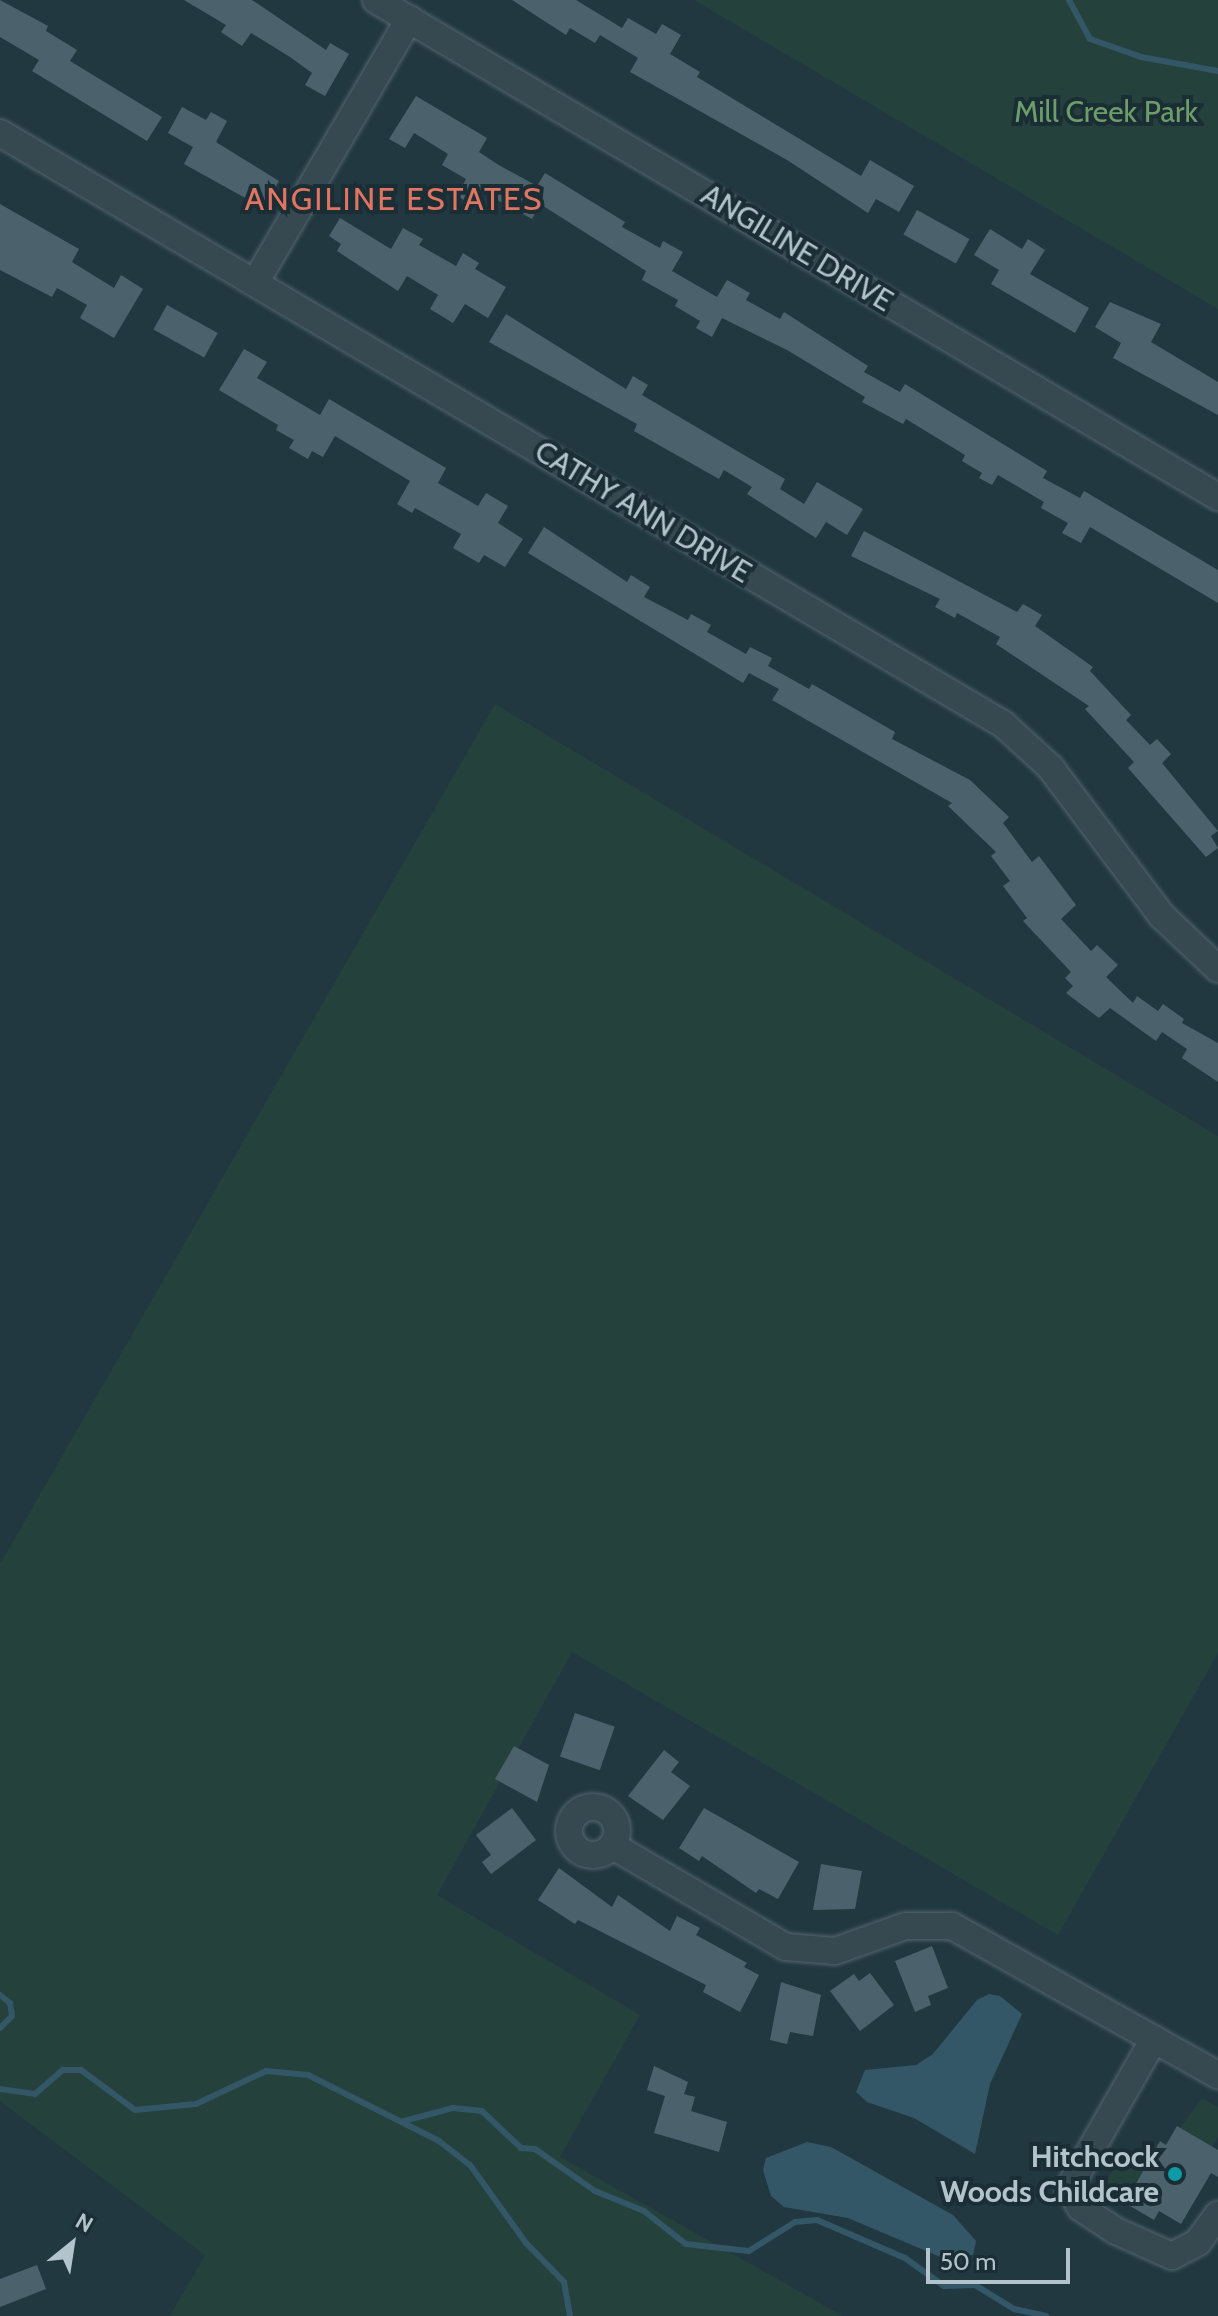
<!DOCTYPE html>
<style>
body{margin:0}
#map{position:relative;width:1218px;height:2316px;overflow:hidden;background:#223840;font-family:Cabin,sans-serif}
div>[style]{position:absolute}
.green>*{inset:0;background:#24413c;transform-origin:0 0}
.water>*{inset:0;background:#335767}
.stream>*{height:6px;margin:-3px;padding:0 3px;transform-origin:3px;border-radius:3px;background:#335767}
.building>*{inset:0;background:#4b626c;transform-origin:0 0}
.roads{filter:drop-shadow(0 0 2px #54666e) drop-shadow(0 0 2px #54666e)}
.minor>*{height:26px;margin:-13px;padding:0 13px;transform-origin:13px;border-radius:13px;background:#364850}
.minor>.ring{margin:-13px;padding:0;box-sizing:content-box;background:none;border:26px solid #364850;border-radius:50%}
.dots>*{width:22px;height:22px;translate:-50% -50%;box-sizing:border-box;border:4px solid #1b2d35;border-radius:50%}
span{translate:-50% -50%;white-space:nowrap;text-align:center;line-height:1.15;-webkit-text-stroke:8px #1b2d35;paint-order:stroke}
.park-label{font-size:30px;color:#6b9e68}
.street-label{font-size:30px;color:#b3c3cb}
.poi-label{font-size:30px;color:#b3c3cb;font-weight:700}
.right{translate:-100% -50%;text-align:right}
.neighbourhood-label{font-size:32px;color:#e07562;letter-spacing:2px}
.north{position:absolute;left:32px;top:2204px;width:80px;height:80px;-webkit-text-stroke:6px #1b2d35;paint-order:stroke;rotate:30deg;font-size:22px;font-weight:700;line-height:32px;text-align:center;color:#b3c3cb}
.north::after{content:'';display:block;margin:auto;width:28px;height:36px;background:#b3c3cb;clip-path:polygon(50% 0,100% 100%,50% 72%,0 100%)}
.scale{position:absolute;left:926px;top:2248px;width:144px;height:36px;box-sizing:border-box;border:4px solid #b3c3cb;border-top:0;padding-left:10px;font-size:24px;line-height:28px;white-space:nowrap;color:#b3c3cb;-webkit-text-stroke:6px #1b2d35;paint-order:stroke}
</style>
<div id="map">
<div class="green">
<i style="clip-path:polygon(694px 0,1218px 0,1218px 309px)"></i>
<i style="clip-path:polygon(495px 704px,1218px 1136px,1218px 1653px,1058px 1935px,572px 1652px,437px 1895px,640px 2015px,560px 2157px,843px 2316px,170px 2316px,205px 2255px,0 2101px,0 1564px)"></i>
<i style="clip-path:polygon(1202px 2098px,1218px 2107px,1218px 2137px,1212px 2147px,1180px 2128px)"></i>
<i style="left:1121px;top:2157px;width:26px;height:28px;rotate:31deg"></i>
</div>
<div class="water">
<i style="clip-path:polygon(989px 1994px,1000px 1996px,1022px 2014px,990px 2084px,975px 2154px,914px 2118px,867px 2102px,856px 2092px,865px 2070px,916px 2065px,933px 2054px,977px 2000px)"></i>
<i style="clip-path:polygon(807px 2142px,831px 2147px,953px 2215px,976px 2241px,973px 2255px,945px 2259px,848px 2218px,784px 2207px,771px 2196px,763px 2170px,766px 2158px)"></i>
</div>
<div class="stream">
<i style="left:1069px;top:0;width:44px;rotate:61.7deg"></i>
<i style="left:1090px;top:39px;width:54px;rotate:19.4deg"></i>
<i style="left:1141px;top:57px;width:78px;rotate:10.3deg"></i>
<i style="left:0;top:1995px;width:13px;rotate:39deg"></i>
<i style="left:10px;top:2003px;width:13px;rotate:81deg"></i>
<i style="left:12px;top:2016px;width:17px;rotate:135deg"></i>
<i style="left:0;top:2089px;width:35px;rotate:8deg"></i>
<i style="left:35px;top:2094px;width:37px;rotate:-41deg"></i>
<i style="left:63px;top:2070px;width:18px"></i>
<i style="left:81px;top:2070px;width:67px;rotate:36.5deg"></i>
<i style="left:135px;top:2110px;width:61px;rotate:-5.6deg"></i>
<i style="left:196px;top:2104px;width:77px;rotate:-25.2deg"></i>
<i style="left:266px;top:2071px;width:42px;rotate:5.4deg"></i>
<i style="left:308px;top:2075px;width:147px;rotate:26.7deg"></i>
<i style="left:439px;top:2141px;width:39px;rotate:38deg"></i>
<i style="left:470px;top:2165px;width:96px;rotate:54.3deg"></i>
<i style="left:526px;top:2243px;width:54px;rotate:45.7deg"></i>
<i style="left:564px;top:2282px;width:35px;rotate:80deg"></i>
<i style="left:404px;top:2121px;width:51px;rotate:-14.9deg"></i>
<i style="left:453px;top:2108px;width:29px;rotate:6deg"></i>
<i style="left:482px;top:2111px;width:54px;rotate:43.5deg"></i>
<i style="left:521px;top:2148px;width:14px;rotate:4deg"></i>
<i style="left:535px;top:2149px;width:73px;rotate:35deg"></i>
<i style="left:595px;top:2191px;width:53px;rotate:22.2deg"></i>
<i style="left:644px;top:2211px;width:53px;rotate:38.2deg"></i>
<i style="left:686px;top:2244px;width:63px;rotate:6.3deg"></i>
<i style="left:749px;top:2251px;width:54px;rotate:-32.2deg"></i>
<i style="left:795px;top:2222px;width:22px;rotate:-5deg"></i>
<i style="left:817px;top:2220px;width:96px;rotate:23.4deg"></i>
<i style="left:905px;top:2258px;width:48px;rotate:35.7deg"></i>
<i style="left:944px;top:2286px;width:31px;rotate:-2deg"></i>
<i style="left:975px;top:2285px;width:46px;rotate:31.6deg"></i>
<i style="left:1014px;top:2309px;width:33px;rotate:12deg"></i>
</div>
<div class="building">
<i style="clip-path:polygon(0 0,48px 26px,46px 31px,77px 50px,70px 61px,162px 117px,147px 141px,32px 71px,39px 60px,0 37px)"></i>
<i style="clip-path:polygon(184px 0,252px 0,326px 50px,330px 43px,349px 54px,325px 96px,305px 85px,312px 73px,290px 57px,251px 33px,242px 46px,221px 32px,226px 25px)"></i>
<i style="clip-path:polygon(512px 0,576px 0,622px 28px,628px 18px,656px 34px,662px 24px,681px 35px,670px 54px,700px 72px,697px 77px,861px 176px,870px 160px,914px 186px,899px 212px,876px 199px,868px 213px,787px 160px,630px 72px,638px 58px,600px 35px,595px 43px,570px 28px,566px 35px)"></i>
<i style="clip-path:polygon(416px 96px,487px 138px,479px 152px,497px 164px,537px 186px,545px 173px,625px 222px,622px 227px,660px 248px,663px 241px,683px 252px,672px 271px,717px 297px,727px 280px,750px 293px,746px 300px,780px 319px,784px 312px,868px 366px,864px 372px,900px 392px,905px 384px,1047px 471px,1043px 478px,1080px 498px,1084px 491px,1218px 570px,1218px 603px,1090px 527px,1081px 543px,1062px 533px,1068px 523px,1041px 508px,1044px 502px,998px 475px,992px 485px,979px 478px,982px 473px,962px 461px,965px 455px,906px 419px,903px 424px,862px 402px,865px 397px,787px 350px,722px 318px,712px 337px,696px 328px,700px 321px,675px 306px,678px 300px,642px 280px,646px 271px,540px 204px,532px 219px,481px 191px,473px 205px,457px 196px,466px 179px,442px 165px,448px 154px,414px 133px,405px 148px,389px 139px)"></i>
<i style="clip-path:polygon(182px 107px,206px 120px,211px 112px,227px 121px,216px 142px,279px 181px,263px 208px,184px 164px,193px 147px,168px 133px)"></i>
<i style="clip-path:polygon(0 204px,79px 249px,72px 262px,114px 288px,121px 275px,143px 289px,114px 338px,80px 318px,87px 305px,57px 288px,52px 297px,0 270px)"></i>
<i style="left:917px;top:210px;width:60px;height:28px;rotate:29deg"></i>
<i style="clip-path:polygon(340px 218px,391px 249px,403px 228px,423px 239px,419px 245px,456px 266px,463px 253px,479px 263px,475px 269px,506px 287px,488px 318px,465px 304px,453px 323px,430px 309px,438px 295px,407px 276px,398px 291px,337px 251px,341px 244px,329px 236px)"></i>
<i style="clip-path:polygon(990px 229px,1022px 249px,1028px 239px,1045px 250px,1030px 274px,1089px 308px,1075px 333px,991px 284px,999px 270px,974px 255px)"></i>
<i style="clip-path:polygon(1110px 302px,1161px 324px,1151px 342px,1218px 382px,1218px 415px,1113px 358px,1121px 343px,1095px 327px)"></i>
<i style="left:167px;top:305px;width:58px;height:28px;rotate:29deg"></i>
<i style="clip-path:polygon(506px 314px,626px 389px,633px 376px,648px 385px,642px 395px,785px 479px,780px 489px,804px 504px,817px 482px,863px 509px,847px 535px,826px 522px,816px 538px,747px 494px,752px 487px,724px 470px,719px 479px,634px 431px,637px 424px,489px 342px)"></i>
<i style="clip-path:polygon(244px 349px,267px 362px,257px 378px,281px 392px,320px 415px,329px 399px,446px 468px,438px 483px,478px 506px,486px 493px,508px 506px,498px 523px,523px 539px,505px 567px,484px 555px,479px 563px,453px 548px,461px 534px,415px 508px,412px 513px,397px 504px,410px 481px,335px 436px,323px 457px,312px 451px,308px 459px,289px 448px,294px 440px,276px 430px,278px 425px,219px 390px)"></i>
<i style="clip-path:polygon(544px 527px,627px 582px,631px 575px,650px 587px,644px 597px,688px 620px,691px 614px,711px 625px,707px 632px,746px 654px,750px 647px,772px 658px,768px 666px,809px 689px,812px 684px,895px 732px,892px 739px,970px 780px,1009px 817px,1003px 823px,1032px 862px,1039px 856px,1076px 905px,1061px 919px,1091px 951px,1097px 945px,1118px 965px,1106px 977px,1133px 1003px,1137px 996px,1158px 1011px,1163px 1004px,1184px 1019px,1182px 1023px,1218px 1043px,1218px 1082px,1182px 1058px,1187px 1049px,1162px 1032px,1156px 1041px,1110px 1008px,1099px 1018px,1066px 993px,1073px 986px,1065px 978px,1071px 972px,1023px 921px,1027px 918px,1003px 886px,1010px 881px,991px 856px,996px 852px,948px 806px,952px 803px,772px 700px,779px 689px,749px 673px,743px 683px,528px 553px)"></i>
<i style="clip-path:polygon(864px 531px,1017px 612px,1023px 604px,1042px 615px,1035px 626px,1093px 667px,1090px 671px,1131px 715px,1126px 720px,1150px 745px,1157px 739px,1171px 754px,1162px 763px,1218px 831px,1211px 836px,1218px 848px,1206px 857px,1128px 768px,1134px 762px,1085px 709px,1089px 706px,996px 644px,1000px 637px,957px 613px,955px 618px,935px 607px,940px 599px,851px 556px)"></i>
<i style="left:575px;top:1713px;width:42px;height:46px;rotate:19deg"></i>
<i style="clip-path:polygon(514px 1746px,549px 1765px,537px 1802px,495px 1779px)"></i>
<i style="clip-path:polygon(664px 1750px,679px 1762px,671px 1772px,690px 1786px,663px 1820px,628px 1796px)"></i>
<i style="clip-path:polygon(512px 1808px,536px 1840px,491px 1874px,482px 1862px,491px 1855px,476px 1835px)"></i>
<i style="clip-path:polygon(704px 1808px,799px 1862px,778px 1899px,759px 1889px,756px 1893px,702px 1856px,699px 1861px,679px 1848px)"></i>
<i style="clip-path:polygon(821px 1864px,862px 1871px,855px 1909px,813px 1910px)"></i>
<i style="clip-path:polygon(559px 1868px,612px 1907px,618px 1895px,670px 1931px,677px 1916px,700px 1928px,696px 1935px,747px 1963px,744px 1967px,759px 1975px,740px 2012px,703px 1992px,706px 1985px,578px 1920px,575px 1924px,538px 1900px)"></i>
<i style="clip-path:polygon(932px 1946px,948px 1988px,928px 1996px,931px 2005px,915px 2012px,895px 1961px)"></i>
<i style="clip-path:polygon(870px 1973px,894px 2005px,860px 2031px,830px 1991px,854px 1974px,859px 1981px)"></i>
<i style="clip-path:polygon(781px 1982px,821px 1995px,813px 2036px,790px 2032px,787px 2044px,770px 2040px)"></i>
<i style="clip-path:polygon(654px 2066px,688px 2082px,684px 2094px,695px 2097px,691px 2111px,727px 2122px,719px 2152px,654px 2133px,665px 2096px,647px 2090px)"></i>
<i style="clip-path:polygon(1177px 2126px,1218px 2150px,1218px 2177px,1211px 2173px,1181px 2224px,1159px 2211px,1154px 2220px,1125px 2203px,1160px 2141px,1166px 2145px)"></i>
<i style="clip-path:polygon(37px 2265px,46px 2289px,0 2307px,0 2279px)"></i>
</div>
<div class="roads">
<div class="minor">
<i style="left:376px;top:0;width:978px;rotate:30.55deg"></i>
<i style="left:0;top:133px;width:1164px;rotate:30.51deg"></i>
<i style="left:1003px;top:724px;width:64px;rotate:42.5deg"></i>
<i style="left:1050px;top:767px;width:186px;rotate:53.1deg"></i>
<i style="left:1162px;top:916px;width:77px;rotate:43.4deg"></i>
<i style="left:255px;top:283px;width:306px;rotate:-59.7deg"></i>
<i class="ring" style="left:569px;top:1807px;width:22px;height:22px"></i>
<i style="left:613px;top:1846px;width:200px;rotate:30.3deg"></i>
<i style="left:786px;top:1947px;width:49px;rotate:4.7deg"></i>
<i style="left:835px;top:1951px;width:75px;rotate:-19.4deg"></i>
<i style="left:906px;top:1926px;width:46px"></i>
<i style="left:952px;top:1926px;width:305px;rotate:29.3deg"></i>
<i style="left:1154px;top:2039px;width:172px;rotate:119.7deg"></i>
<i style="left:1069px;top:2188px;width:23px;rotate:59deg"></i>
<i style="left:1081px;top:2208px;width:42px;rotate:33.3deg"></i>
<i style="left:1116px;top:2231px;width:61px;rotate:24.1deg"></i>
<i style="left:1172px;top:2256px;width:30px;rotate:-28deg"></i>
<i style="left:1198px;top:2242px;width:34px;rotate:-54deg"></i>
</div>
</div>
<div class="dots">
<i style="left:1175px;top:2174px;background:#0f9aa8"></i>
</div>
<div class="park-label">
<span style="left:1106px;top:112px">Mill Creek Park</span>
</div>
<div class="street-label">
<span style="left:797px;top:248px;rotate:31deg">ANGILINE DRIVE</span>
<span style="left:643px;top:512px;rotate:31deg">CATHY ANN DRIVE</span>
</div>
<div class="poi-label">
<span class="right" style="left:1159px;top:2174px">Hitchcock<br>Woods Childcare</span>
</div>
<div class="neighbourhood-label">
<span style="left:394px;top:199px">ANGILINE ESTATES</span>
</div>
<div class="north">N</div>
<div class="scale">50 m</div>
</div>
